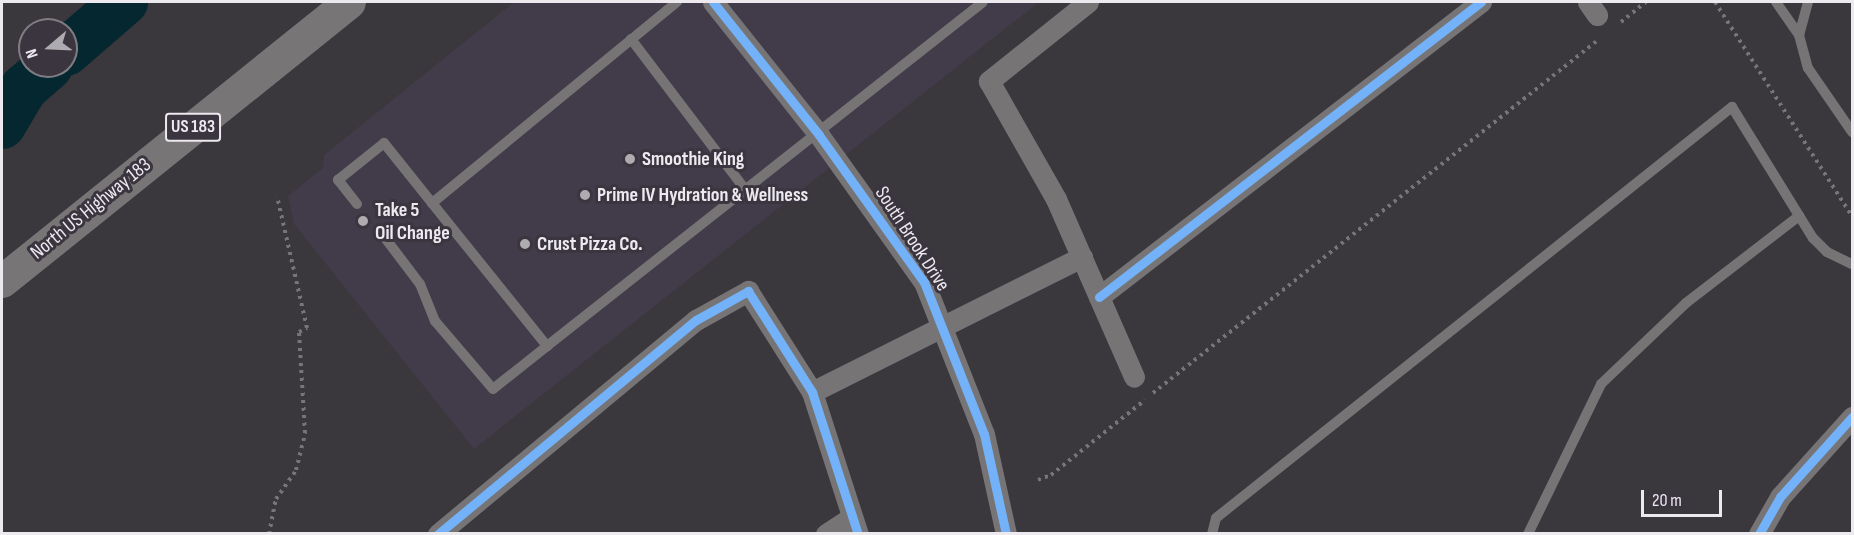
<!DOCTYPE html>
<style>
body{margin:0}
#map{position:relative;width:1854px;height:535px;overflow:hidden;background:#3a373d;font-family:"Sofia Sans Condensed",sans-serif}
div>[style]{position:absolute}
.built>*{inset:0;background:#423b49}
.river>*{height:48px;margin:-24px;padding:0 24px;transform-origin:24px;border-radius:24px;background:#052830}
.path>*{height:4px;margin-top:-2px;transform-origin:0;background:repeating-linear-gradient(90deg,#777577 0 3px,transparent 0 7.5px)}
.lane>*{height:10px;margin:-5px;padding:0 5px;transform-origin:5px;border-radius:5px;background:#767475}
.street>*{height:21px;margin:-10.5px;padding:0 10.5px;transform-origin:10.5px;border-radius:10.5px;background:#767475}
.primary>*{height:33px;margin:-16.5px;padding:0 16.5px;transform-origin:16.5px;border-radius:16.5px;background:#787577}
.cycleway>*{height:9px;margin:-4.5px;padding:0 4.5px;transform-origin:4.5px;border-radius:4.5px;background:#73b2f8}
.dots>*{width:16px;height:16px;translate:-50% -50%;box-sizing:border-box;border:3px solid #3a353f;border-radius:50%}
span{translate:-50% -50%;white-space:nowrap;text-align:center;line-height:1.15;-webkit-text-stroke:6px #3a353f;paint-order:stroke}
.shield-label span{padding:2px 4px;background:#3a353f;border:2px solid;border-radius:4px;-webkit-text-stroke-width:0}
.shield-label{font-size:18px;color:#ece9ef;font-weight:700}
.poi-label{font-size:20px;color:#ece9ef;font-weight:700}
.left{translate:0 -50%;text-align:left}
.street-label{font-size:20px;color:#ece9ef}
.frame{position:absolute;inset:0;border:3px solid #ece9ef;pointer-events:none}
.north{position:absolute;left:18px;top:18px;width:60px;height:60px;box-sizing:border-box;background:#3a353f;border:2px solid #817d85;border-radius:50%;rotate:251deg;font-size:16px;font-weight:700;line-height:24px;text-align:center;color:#ece9ef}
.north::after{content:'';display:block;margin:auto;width:21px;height:27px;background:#aeabb1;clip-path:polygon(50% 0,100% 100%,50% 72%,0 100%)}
.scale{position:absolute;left:1641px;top:490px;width:81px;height:27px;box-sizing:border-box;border:3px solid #ece9ef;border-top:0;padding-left:8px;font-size:18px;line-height:21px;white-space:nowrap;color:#ece9ef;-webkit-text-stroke:4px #3a353f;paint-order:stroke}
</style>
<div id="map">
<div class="built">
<i style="clip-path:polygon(514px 2px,1039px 2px,474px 449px,294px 224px,288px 196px,323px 168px,324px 155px)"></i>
</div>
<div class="river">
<i style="left:66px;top:52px;width:77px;rotate:-40.8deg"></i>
<i style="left:2px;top:125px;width:43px;rotate:-59.3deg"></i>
<i style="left:24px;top:88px;width:33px;rotate:-41deg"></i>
</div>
<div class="path">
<i style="left:1715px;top:2px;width:254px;rotate:57.4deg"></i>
<i style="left:1621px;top:22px;width:32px;rotate:-39deg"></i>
<i style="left:1153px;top:393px;width:568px;rotate:-38.42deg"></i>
<i style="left:1038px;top:480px;width:14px;rotate:-21deg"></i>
<i style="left:1051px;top:475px;width:120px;rotate:-38.6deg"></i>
<i style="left:269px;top:534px;width:36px;rotate:-79deg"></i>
<i style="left:276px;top:499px;width:35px;rotate:-55deg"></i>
<i style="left:296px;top:470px;width:38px;rotate:-76deg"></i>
<i style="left:305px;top:433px;width:101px;rotate:-93.4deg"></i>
<i style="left:299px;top:332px;width:9px;rotate:-27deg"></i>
<i style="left:307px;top:328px;width:135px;rotate:-102.8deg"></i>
</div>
<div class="lane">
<i style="left:677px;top:2px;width:317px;rotate:140.6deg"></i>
<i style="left:432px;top:203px;width:184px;rotate:51.2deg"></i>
<i style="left:547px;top:346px;width:555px;rotate:-38.27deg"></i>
<i style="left:1776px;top:2px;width:40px;rotate:55.1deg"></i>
<i style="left:1808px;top:2px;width:34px;rotate:105deg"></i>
<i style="left:1799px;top:35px;width:34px;rotate:75deg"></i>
<i style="left:1808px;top:68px;width:78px;rotate:55.5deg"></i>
<i style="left:631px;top:39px;width:192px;rotate:52.8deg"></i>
<i style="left:357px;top:204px;width:31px;rotate:-128deg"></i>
<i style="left:338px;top:180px;width:59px;rotate:-38.8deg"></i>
<i style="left:384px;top:143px;width:77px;rotate:51.3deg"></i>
<i style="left:379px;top:230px;width:68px;rotate:52.8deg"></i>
<i style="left:420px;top:284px;width:40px;rotate:68deg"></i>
<i style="left:435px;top:321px;width:89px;rotate:49.5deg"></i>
<i style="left:493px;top:389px;width:69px;rotate:-38.5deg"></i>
<i style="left:1212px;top:534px;width:16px;rotate:-76deg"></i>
<i style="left:1216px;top:518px;width:660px;rotate:-38.54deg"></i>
<i style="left:1732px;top:107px;width:154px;rotate:58.3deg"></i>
<i style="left:1813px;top:238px;width:20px;rotate:45deg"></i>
<i style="left:1827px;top:252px;width:28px;rotate:26deg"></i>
<i style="left:1528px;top:534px;width:167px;rotate:-64deg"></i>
<i style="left:1601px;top:384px;width:117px;rotate:-43.6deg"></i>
<i style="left:1686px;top:303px;width:143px;rotate:-37.6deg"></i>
</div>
<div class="street">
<i style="left:713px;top:2px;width:170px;rotate:51.4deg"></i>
<i style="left:819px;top:135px;width:181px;rotate:54.5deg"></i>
<i style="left:924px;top:282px;width:163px;rotate:68.5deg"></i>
<i style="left:984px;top:434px;width:102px;rotate:77.6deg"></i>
<i style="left:1088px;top:2px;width:127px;rotate:141.4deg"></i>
<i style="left:989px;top:81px;width:136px;rotate:60.4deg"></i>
<i style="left:1056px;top:199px;width:194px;rotate:66.3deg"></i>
<i style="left:1588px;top:2px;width:16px;rotate:55deg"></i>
<i style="left:1099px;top:297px;width:483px;rotate:-37.7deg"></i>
<i style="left:812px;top:392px;width:302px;rotate:-26.6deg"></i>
<i style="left:438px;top:534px;width:335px;rotate:-39.7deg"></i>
<i style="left:696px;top:320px;width:60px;rotate:-29.1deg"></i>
<i style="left:748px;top:291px;width:120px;rotate:57.6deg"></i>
<i style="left:812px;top:392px;width:149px;rotate:72.1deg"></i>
<i style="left:826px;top:534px;width:31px;rotate:-33deg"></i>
<i style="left:1759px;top:534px;width:43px;rotate:-60.4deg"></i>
<i style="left:1780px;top:497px;width:108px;rotate:-48deg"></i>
</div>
<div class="primary">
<i style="left:2px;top:281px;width:445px;rotate:-38.8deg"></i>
</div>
<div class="cycleway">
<i style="left:713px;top:2px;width:170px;rotate:51.4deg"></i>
<i style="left:819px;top:135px;width:181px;rotate:54.5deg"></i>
<i style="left:924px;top:282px;width:163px;rotate:68.5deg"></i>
<i style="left:984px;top:434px;width:102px;rotate:77.6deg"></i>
<i style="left:1099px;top:297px;width:483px;rotate:-37.7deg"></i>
<i style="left:438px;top:534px;width:335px;rotate:-39.7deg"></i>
<i style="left:696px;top:320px;width:60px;rotate:-29.1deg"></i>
<i style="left:748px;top:291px;width:120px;rotate:57.6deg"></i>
<i style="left:812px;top:392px;width:149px;rotate:72.1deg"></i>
<i style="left:1759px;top:534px;width:43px;rotate:-60.4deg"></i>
<i style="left:1780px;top:497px;width:108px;rotate:-48deg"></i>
</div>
<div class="dots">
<i style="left:630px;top:159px;background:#aeabb1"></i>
<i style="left:585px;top:195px;background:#aeabb1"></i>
<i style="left:363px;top:221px;background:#aeabb1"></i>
<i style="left:525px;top:244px;background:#aeabb1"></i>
</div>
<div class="shield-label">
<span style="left:193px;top:127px">US 183</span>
</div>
<div class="poi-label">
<span class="left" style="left:642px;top:159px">Smoothie King</span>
<span class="left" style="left:597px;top:195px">Prime IV Hydration &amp; Wellness</span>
<span class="left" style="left:375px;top:222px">Take 5<br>Oil Change</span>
<span class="left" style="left:537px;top:244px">Crust Pizza Co.</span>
</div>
<div class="street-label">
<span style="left:91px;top:209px;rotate:-39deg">North US Highway 183</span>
<span style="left:912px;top:239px;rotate:57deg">South Brook Drive</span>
</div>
<div class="frame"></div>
<div class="north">N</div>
<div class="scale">20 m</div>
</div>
